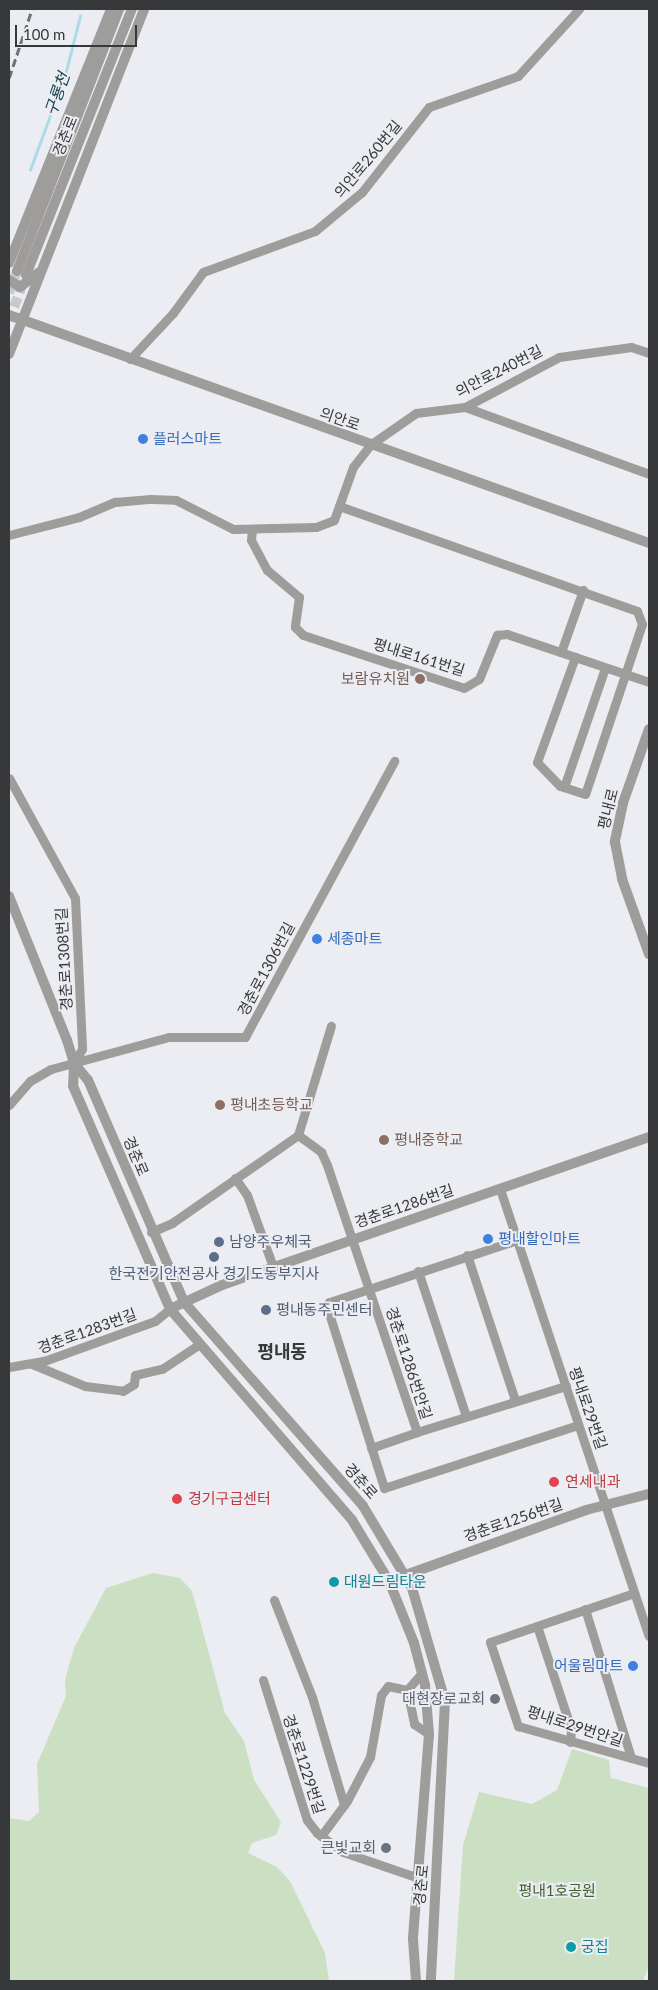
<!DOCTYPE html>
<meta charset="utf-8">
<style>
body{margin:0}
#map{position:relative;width:658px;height:1990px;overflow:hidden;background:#ebedf2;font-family:Lato,"Noto Sans KR",sans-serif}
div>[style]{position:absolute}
.green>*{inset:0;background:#cbe0c2}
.stream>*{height:2.5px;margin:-1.25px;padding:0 1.25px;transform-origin:1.25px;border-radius:1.25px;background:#abdbeb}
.tertiary-tunnel>*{height:10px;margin-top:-5px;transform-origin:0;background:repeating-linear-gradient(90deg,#c7c9cd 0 10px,transparent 0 15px)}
.minor>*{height:9px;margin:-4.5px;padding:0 4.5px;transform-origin:4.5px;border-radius:4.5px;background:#9f9d9b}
.tertiary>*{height:10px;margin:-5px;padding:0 5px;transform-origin:5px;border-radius:5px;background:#9f9d9b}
.rail>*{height:2.5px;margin-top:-1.25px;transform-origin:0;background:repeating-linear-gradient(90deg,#707275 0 8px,transparent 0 12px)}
.dots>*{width:14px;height:14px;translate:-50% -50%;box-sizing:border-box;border:2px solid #ebedf2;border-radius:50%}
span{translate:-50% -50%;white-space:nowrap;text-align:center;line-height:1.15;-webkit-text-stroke:4px #ebedf2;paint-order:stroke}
.street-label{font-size:15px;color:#37383a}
.shop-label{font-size:15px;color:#366cbe}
.left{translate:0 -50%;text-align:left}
.right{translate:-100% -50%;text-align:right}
.education-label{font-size:15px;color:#785e54}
.service-label{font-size:15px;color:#4e5e75}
.health-label{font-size:15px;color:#be3a42}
.culture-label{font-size:15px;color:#0d838f}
.worship-label{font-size:15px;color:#5b616d}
.park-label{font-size:15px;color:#406130}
.water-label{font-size:16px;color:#16414d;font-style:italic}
.quarter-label{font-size:18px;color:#37383a;font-weight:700}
.frame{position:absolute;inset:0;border:10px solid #37383a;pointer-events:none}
.scale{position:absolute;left:15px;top:25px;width:122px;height:22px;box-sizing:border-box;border:2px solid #37383a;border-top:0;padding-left:6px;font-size:15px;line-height:18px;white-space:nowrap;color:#37383a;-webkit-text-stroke:4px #ebedf2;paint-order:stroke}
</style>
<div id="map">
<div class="green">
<i style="clip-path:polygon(153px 1573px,180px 1578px,192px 1591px,225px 1713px,244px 1741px,254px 1780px,281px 1822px,276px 1835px,252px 1843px,248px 1853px,277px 1867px,290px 1881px,325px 1953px,329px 1981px,9px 1981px,9px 1818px,29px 1821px,39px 1812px,37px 1764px,66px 1696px,65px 1680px,74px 1648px,106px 1588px)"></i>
<i style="clip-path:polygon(572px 1749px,609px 1760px,611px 1778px,649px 1788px,649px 1966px,643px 1981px,454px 1981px,463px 1845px,479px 1792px,532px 1804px,557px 1790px)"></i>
</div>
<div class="stream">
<i style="left:30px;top:170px;width:101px;rotate:-69.8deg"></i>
<i style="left:65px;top:75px;width:61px;rotate:-75.7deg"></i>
</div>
<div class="tertiary-tunnel">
<i style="left:9px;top:293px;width:23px;rotate:-70deg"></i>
<i style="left:9px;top:321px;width:44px;rotate:-69.9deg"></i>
</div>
<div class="minor">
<i style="left:130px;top:359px;width:63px;rotate:-46.9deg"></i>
<i style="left:173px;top:313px;width:51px;rotate:-53.8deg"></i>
<i style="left:203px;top:272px;width:119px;rotate:-20.1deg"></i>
<i style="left:315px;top:231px;width:61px;rotate:-39.7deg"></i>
<i style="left:362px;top:192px;width:108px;rotate:-51.8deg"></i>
<i style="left:429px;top:107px;width:94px;rotate:-19.2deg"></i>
<i style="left:518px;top:76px;width:91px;rotate:-47.7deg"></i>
<i style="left:465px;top:407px;width:196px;rotate:20deg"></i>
<i style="left:339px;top:506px;width:316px;rotate:19.4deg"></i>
<i style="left:637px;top:611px;width:14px;rotate:69deg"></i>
<i style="left:642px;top:624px;width:179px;rotate:108.5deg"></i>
<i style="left:585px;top:794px;width:26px;rotate:-162deg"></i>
<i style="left:560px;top:786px;width:33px;rotate:-134deg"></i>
<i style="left:537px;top:762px;width:112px;rotate:-70.1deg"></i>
<i style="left:252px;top:529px;width:11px;rotate:95deg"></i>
<i style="left:251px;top:540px;width:34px;rotate:62deg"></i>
<i style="left:267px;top:570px;width:42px;rotate:40.2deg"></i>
<i style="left:299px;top:597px;width:30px;rotate:98deg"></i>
<i style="left:295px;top:627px;width:11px;rotate:45deg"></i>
<i style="left:303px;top:635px;width:169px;rotate:18.2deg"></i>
<i style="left:464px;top:688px;width:17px;rotate:-31deg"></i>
<i style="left:479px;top:679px;width:48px;rotate:-67.8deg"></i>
<i style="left:497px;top:635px;width:10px;rotate:-6deg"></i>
<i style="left:507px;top:634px;width:150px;rotate:18.7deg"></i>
<i style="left:9px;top:535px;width:72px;rotate:-14.4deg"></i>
<i style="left:79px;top:517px;width:39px;rotate:-23deg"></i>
<i style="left:115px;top:502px;width:36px;rotate:-5deg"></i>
<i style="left:151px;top:499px;width:25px;rotate:2deg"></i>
<i style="left:176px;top:500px;width:64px;rotate:27deg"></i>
<i style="left:233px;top:529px;width:83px;rotate:-1.4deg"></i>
<i style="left:316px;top:527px;width:19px;rotate:-21deg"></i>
<i style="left:334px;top:520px;width:56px;rotate:-70.3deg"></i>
<i style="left:353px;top:467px;width:28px;rotate:-52deg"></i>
<i style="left:370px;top:445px;width:56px;rotate:-34.8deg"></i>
<i style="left:416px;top:413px;width:49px;rotate:-7deg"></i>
<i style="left:465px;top:407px;width:106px;rotate:-28deg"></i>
<i style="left:559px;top:357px;width:73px;rotate:-7.9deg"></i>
<i style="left:631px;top:347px;width:19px;rotate:18deg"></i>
<i style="left:561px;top:652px;width:66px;rotate:-70.5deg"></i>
<i style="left:9px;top:778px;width:137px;rotate:61.2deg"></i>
<i style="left:75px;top:898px;width:151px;rotate:87.3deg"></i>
<i style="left:82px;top:1049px;width:16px;rotate:120deg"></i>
<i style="left:564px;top:787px;width:126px;rotate:-71deg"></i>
<i style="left:9px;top:1105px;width:32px;rotate:-49deg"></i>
<i style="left:30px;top:1081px;width:24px;rotate:-30deg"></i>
<i style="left:51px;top:1069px;width:122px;rotate:-15.2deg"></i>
<i style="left:169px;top:1037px;width:76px"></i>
<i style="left:245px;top:1037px;width:314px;rotate:-61.6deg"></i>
<i style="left:298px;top:1135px;width:29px;rotate:36deg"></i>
<i style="left:321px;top:1152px;width:14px;rotate:65deg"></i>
<i style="left:327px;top:1165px;width:282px;rotate:71.4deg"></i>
<i style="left:417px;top:1432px;width:156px;rotate:-17.2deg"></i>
<i style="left:235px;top:1178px;width:21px;rotate:55deg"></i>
<i style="left:247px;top:1195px;width:77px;rotate:70.1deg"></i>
<i style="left:500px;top:1189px;width:471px;rotate:71.6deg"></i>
<i style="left:151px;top:1232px;width:23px;rotate:-23deg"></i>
<i style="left:172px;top:1223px;width:154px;rotate:-34.9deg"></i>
<i style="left:298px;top:1135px;width:114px;rotate:-73.2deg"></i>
<i style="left:517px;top:1240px;width:198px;rotate:161.7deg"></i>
<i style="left:329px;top:1302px;width:5px;rotate:112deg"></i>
<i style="left:327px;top:1307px;width:190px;rotate:72.5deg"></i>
<i style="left:384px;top:1488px;width:204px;rotate:-18deg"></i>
<i style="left:467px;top:1255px;width:153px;rotate:71.7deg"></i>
<i style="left:418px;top:1271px;width:153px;rotate:71.7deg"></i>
<i style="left:32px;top:1364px;width:57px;rotate:22.5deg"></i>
<i style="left:85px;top:1386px;width:38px;rotate:7deg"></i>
<i style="left:123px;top:1391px;width:13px;rotate:-32deg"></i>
<i style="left:134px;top:1384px;width:9px;rotate:-84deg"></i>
<i style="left:135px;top:1375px;width:28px;rotate:-13deg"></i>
<i style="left:162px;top:1369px;width:43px;rotate:-33.7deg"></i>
<i style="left:9px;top:1367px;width:36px;rotate:-10deg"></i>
<i style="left:44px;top:1361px;width:118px;rotate:-19.8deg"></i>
<i style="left:155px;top:1321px;width:19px;rotate:-39deg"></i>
<i style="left:371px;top:1448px;width:49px;rotate:-19.2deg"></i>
<i style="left:634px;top:1593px;width:152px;rotate:161.2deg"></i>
<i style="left:490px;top:1642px;width:89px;rotate:71.6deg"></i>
<i style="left:518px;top:1726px;width:136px;rotate:15.8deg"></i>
<i style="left:274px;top:1600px;width:104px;rotate:68.6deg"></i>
<i style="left:312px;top:1697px;width:113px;rotate:73.5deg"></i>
<i style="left:585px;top:1609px;width:156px;rotate:72.8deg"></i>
<i style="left:537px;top:1626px;width:108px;rotate:71.7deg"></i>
<i style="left:571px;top:1729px;width:13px;rotate:94deg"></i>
<i style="left:263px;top:1680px;width:147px;rotate:72.6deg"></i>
<i style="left:307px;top:1820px;width:16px;rotate:52deg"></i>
<i style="left:317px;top:1833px;width:32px;rotate:36deg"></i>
<i style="left:343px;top:1852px;width:80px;rotate:18.9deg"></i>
<i style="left:407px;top:1690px;width:35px;rotate:78deg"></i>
<i style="left:414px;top:1724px;width:18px;rotate:34deg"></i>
<i style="left:407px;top:1690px;width:23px;rotate:-49deg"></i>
<i style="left:321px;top:1836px;width:44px;rotate:-53.4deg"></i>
<i style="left:347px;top:1801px;width:50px;rotate:-62.4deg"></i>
<i style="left:370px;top:1757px;width:63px;rotate:-79.9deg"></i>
<i style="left:381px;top:1695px;width:11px;rotate:-52deg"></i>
<i style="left:388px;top:1686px;width:19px;rotate:12deg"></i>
</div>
<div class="tertiary">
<i style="left:9px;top:263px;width:274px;rotate:-68.1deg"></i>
<i style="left:17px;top:271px;width:281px;rotate:-68.7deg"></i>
<i style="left:26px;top:275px;width:286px;rotate:-68.3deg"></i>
<i style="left:9px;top:280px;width:13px;rotate:32deg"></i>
<i style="left:20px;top:287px;width:23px;rotate:-38deg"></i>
<i style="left:9px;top:315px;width:679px;rotate:19.61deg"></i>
<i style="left:9px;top:354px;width:370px;rotate:-68.6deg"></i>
<i style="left:649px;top:729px;width:78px;rotate:109.4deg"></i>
<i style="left:623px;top:803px;width:40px;rotate:102deg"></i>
<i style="left:615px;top:842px;width:38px;rotate:79deg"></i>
<i style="left:622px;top:879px;width:80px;rotate:70.2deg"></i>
<i style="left:9px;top:896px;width:155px;rotate:68.1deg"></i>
<i style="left:67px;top:1040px;width:24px;rotate:73deg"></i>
<i style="left:74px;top:1063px;width:23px;rotate:92deg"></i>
<i style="left:73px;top:1086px;width:243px;rotate:66.5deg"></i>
<i style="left:170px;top:1309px;width:279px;rotate:49.2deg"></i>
<i style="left:352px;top:1520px;width:71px;rotate:58.8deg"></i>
<i style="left:389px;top:1581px;width:67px;rotate:68deg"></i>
<i style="left:414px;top:1643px;width:43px;rotate:75.3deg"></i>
<i style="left:425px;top:1685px;width:49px;rotate:85.3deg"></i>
<i style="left:429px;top:1734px;width:206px;rotate:94.5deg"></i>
<i style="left:413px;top:1939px;width:42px;rotate:85.9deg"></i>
<i style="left:74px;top:1063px;width:22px;rotate:51deg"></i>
<i style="left:88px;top:1080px;width:242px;rotate:66.6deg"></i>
<i style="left:184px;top:1302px;width:271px;rotate:48.7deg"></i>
<i style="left:363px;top:1506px;width:96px;rotate:59.1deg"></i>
<i style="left:412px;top:1588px;width:118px;rotate:73.7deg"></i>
<i style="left:445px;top:1701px;width:280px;rotate:92.9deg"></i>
<i style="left:170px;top:1309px;width:57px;rotate:-24.8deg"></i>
<i style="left:222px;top:1285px;width:452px;rotate:-19.1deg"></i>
<i style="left:389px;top:1581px;width:209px;rotate:-19.8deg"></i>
<i style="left:586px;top:1510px;width:65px;rotate:-14.3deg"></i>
</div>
<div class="rail">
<i style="left:9px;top:78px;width:73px;rotate:-71.6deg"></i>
</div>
<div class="dots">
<i style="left:143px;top:439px;background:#3f7fe0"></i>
<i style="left:420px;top:679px;background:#8d6e63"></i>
<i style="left:317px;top:939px;background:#3f7fe0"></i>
<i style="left:220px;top:1105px;background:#8d6e63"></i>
<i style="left:384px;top:1140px;background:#8d6e63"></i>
<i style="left:488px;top:1239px;background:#3f7fe0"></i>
<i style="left:219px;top:1242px;background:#5c6f8a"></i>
<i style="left:214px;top:1257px;background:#5c6f8a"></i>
<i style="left:266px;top:1310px;background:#5c6f8a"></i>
<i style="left:554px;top:1482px;background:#e0444e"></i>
<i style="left:177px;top:1499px;background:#e0444e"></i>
<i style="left:334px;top:1582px;background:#0f9aa8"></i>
<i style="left:633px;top:1666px;background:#3f7fe0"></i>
<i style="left:495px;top:1699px;background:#6b7280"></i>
<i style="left:386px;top:1848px;background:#6b7280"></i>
<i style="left:571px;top:1947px;background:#0f9aa8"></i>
</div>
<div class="street-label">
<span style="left:65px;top:136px;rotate:-68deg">경춘로</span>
<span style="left:368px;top:159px;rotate:-50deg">의안로260번길</span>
<span style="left:499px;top:371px;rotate:-27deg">의안로240번길</span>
<span style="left:340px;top:419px;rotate:19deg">의안로</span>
<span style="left:419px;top:657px;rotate:17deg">평내로161번길</span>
<span style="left:608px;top:809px;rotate:-76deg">평내로</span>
<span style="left:64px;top:959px;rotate:-93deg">경춘로1308번길</span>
<span style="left:266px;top:969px;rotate:-62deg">경춘로1306번길</span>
<span style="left:136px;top:1156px;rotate:67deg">경춘로</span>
<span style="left:404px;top:1206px;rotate:-19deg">경춘로1286번길</span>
<span style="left:87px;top:1331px;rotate:-20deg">경춘로1283번길</span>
<span style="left:409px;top:1363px;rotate:72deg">경춘로1286번안길</span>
<span style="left:588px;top:1408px;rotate:71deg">평내로29번길</span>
<span style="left:361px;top:1481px;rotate:49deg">경춘로</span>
<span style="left:513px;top:1520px;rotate:-19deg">경춘로1256번길</span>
<span style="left:575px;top:1726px;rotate:18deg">평내로29번안길</span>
<span style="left:304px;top:1764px;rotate:72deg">경춘로1229번길</span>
<span style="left:421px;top:1885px;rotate:-84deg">경춘로</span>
</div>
<div class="shop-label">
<span class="left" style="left:153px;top:439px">플러스마트</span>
<span class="left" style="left:327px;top:939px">세종마트</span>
<span class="left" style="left:498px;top:1239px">평내할인마트</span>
<span class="right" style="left:623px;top:1666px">어울림마트</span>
</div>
<div class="education-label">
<span class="right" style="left:410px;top:679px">보람유치원</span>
<span class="left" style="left:230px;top:1105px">평내초등학교</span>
<span class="left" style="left:394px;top:1140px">평내중학교</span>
</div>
<div class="service-label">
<span class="left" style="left:229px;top:1242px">남양주우체국</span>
<span style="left:214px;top:1274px">한국전기안전공사 경기도동부지사</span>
<span class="left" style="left:276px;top:1310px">평내동주민센터</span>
</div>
<div class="health-label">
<span class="left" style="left:565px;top:1482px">연세내과</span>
<span class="left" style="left:188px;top:1499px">경기구급센터</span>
</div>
<div class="culture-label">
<span class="left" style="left:344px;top:1582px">대원드림타운</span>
<span class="left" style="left:581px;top:1947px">궁집</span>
</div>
<div class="worship-label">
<span class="right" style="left:485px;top:1699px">대현장로교회</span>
<span class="right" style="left:376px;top:1848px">큰빛교회</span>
</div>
<div class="park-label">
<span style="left:557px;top:1891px">평내1호공원</span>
</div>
<div class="water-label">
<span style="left:57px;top:94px;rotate:-71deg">구룡천</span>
</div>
<div class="quarter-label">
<span style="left:282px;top:1351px">평내동</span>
</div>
<div class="frame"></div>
<div class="scale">100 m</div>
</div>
